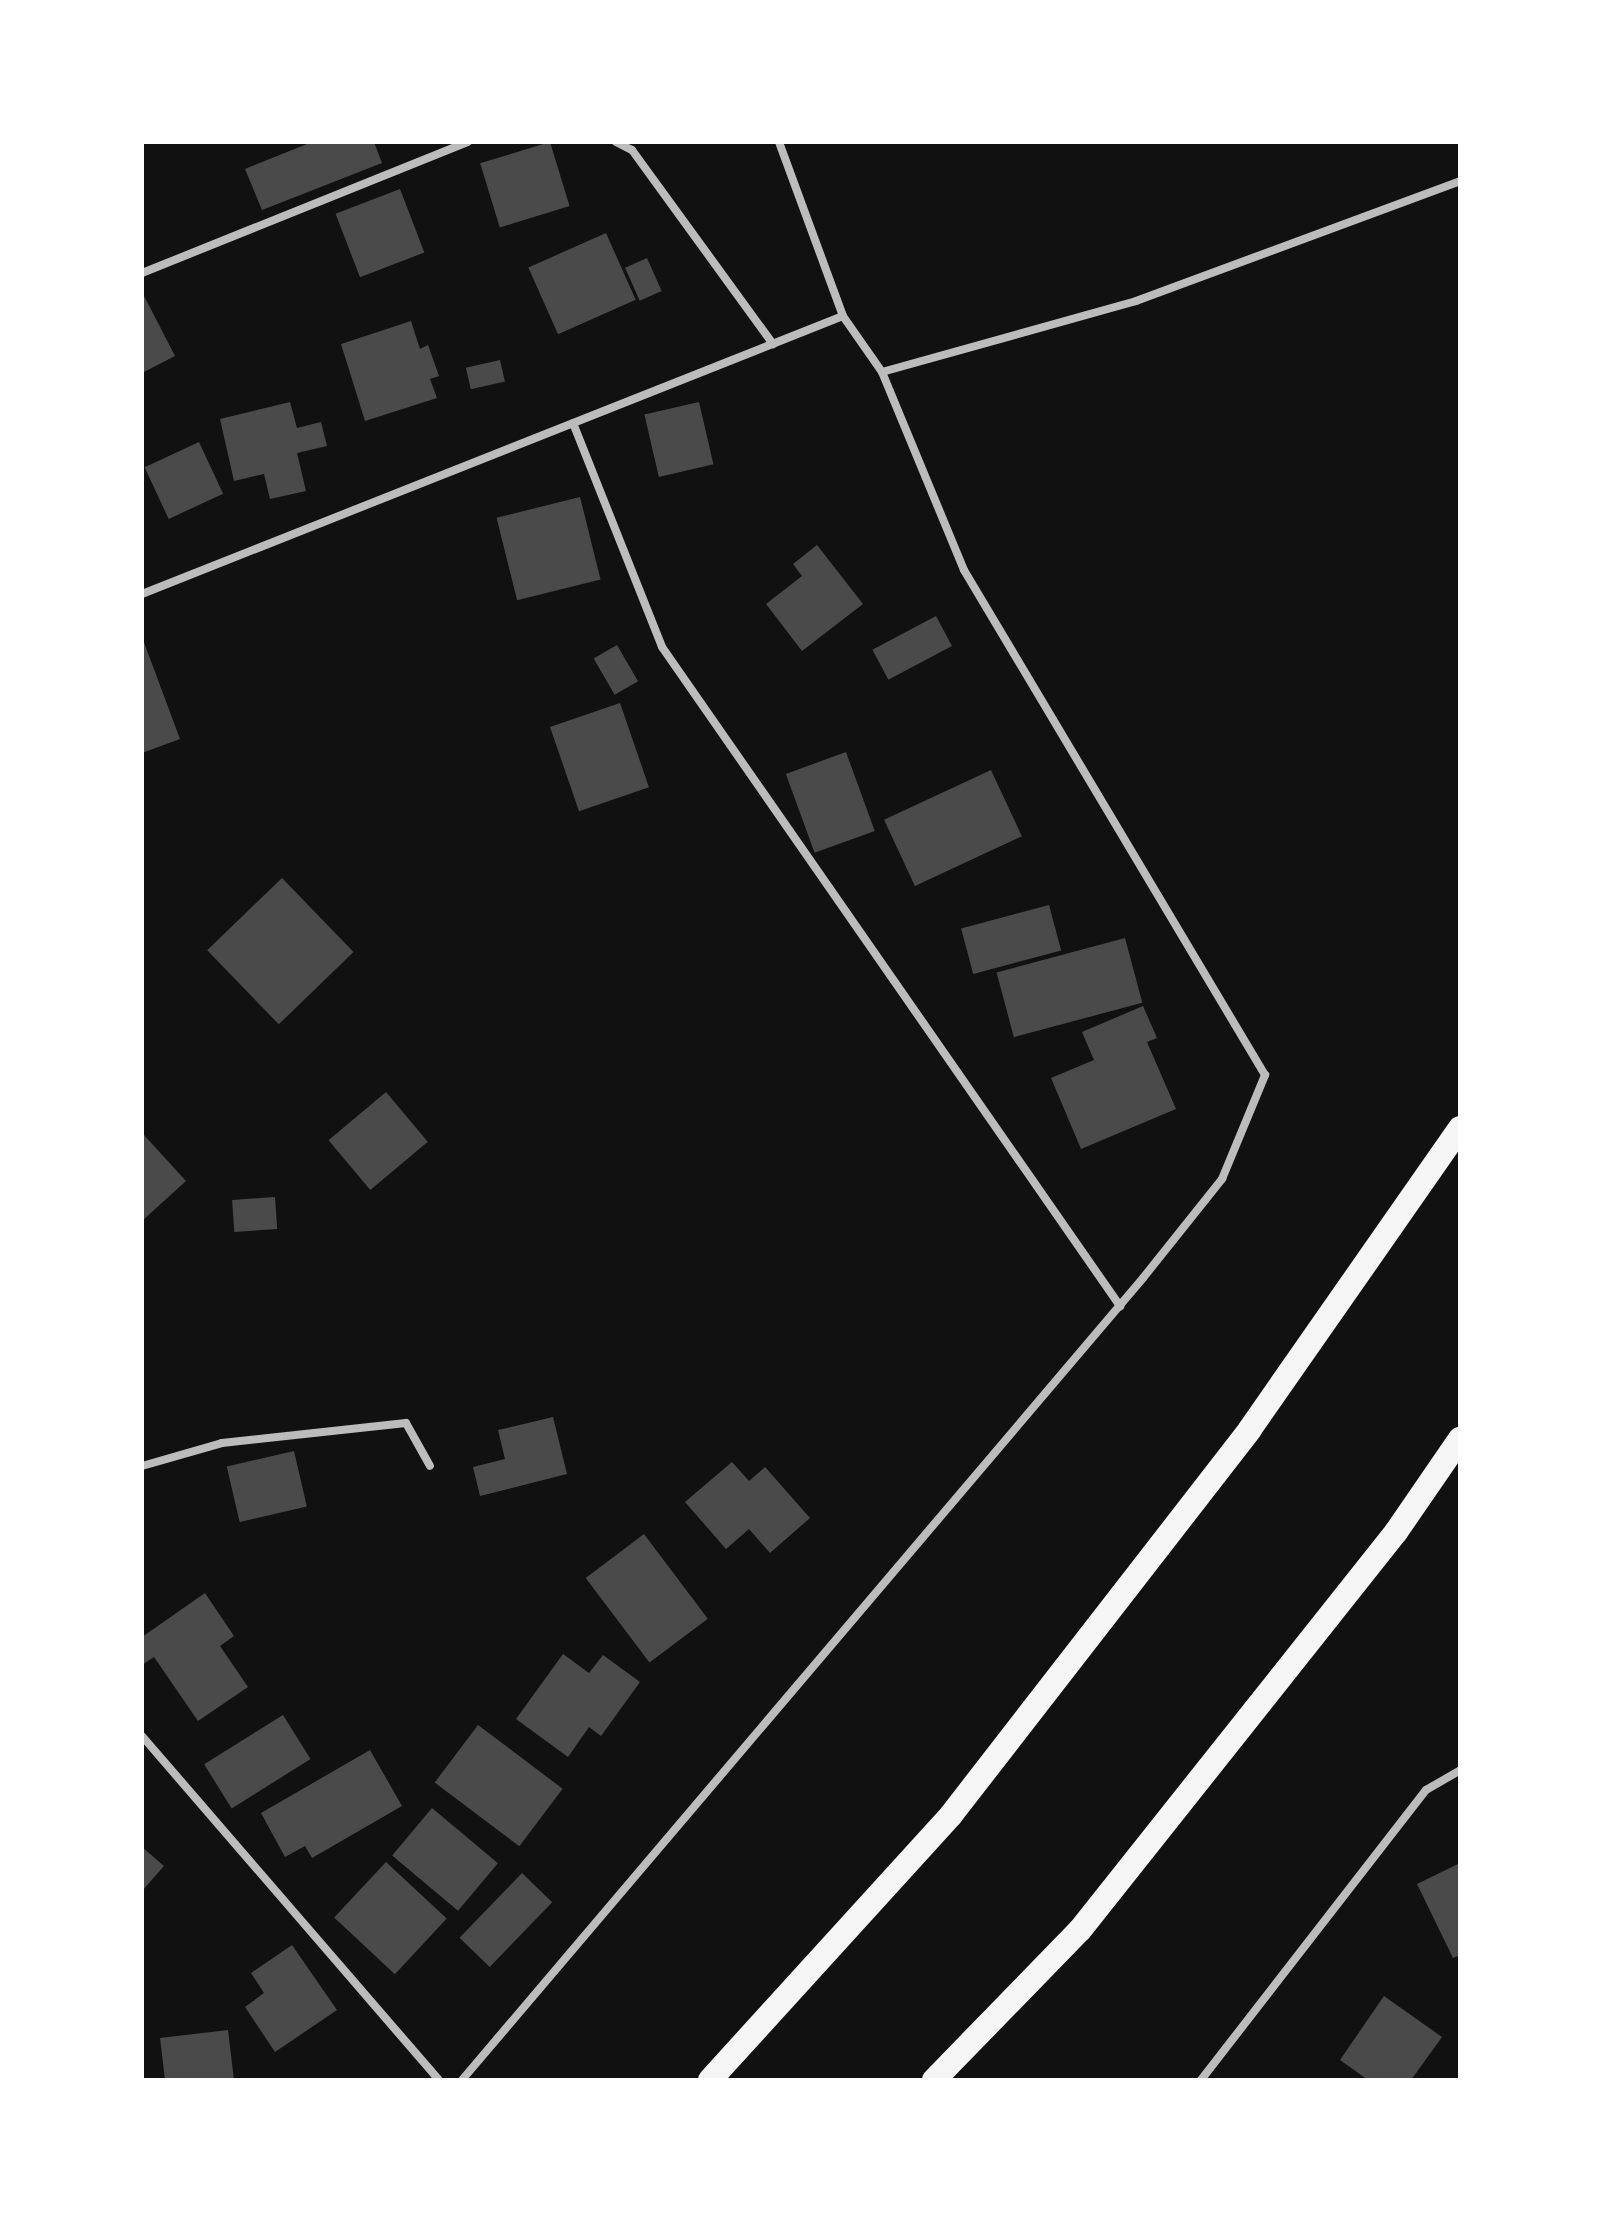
<!DOCTYPE html>
<style>
body{margin:0}
#map{position:relative;width:1602px;height:2222px;overflow:hidden;background:#111;font-family:"Times New Roman",serif}
div>[style]{position:absolute}
.building>*{inset:0;background:#4a4a4a;transform-origin:0 0}
.minor>*{height:8px;margin:-4px;padding:0 4px;transform-origin:4px;border-radius:4px;background:#bcbcbc}
.motorway>*{height:24px;margin:-12px;padding:0 12px;transform-origin:12px;border-radius:12px;background:#f5f5f5}
span{translate:-50% -50%;white-space:nowrap;text-align:center;line-height:1.15;-webkit-text-stroke:7px #fff;paint-order:stroke}
.frame{position:absolute;inset:0;border:144px solid #fff;pointer-events:none}
</style>
<div id="map">
<div class="building">
<i style="clip-path:polygon(312px 142px,374px 142px,382px 163px,262px 210px,245px 169px)"></i>
<i style="left:550px;top:142px;width:67px;height:73px;rotate:73deg"></i>
<i style="left:400px;top:189px;width:68px;height:69px;rotate:69deg"></i>
<i style="left:606px;top:233px;width:73px;height:85px;rotate:66deg"></i>
<i style="left:647px;top:258px;width:36px;height:24px;rotate:66deg"></i>
<i style="clip-path:polygon(142px 292px,175px 356px,142px 373px)"></i>
<i style="clip-path:polygon(411px 321px,420px 349px,428px 345px,439px 376px,430px 379px,437px 398px,365px 421px,341px 344px)"></i>
<i style="left:500px;top:360px;width:22px;height:35px;rotate:77deg"></i>
<i style="clip-path:polygon(290px 402px,297px 428px,321px 422px,327px 446px,297px 453px,306px 491px,270px 499px,264px 474px,234px 481px,220px 419px)"></i>
<i style="left:699px;top:402px;width:64px;height:56px;rotate:77deg"></i>
<i style="left:199px;top:442px;width:57px;height:60px;rotate:65deg"></i>
<i style="left:580px;top:497px;width:85px;height:86px;rotate:76deg"></i>
<i style="clip-path:polygon(817px 545px,863px 604px,802px 651px,766px 604px,802px 576px,793px 564px)"></i>
<i style="left:936px;top:616px;width:34px;height:72px;rotate:62deg"></i>
<i style="clip-path:polygon(142px 637px,180px 739px,142px 753px)"></i>
<i style="left:617px;top:645px;width:42px;height:27px;rotate:60deg"></i>
<i style="left:620px;top:703px;width:89px;height:74px;rotate:71deg"></i>
<i style="left:846px;top:752px;width:84px;height:64px;rotate:70deg"></i>
<i style="left:991px;top:770px;width:73px;height:118px;rotate:65deg"></i>
<i style="left:282px;top:878px;width:103px;height:104px;rotate:46deg"></i>
<i style="left:1049px;top:905px;width:47px;height:91px;rotate:75deg"></i>
<i style="left:1125px;top:938px;width:67px;height:133px;rotate:75deg"></i>
<i style="clip-path:polygon(1143px 1006px,1157px 1038px,1147px 1042px,1176px 1109px,1081px 1149px,1051px 1078px,1094px 1060px,1082px 1032px)"></i>
<i style="left:386px;top:1092px;width:65px;height:75px;rotate:50deg"></i>
<i style="clip-path:polygon(144px 1135px,186px 1181px,142px 1221px,142px 1136px)"></i>
<i style="left:275px;top:1197px;width:32px;height:43px;rotate:86deg"></i>
<i style="clip-path:polygon(553px 1417px,567px 1474px,480px 1496px,473px 1467px,505px 1459px,498px 1430px)"></i>
<i style="left:294px;top:1451px;width:57px;height:69px;rotate:77deg"></i>
<i style="clip-path:polygon(732px 1462px,749px 1481px,765px 1467px,810px 1518px,770px 1553px,749px 1529px,726px 1549px,685px 1502px)"></i>
<i style="left:644px;top:1534px;width:106px;height:73px;rotate:53deg"></i>
<i style="clip-path:polygon(205px 1593px,234px 1636px,220px 1646px,248px 1687px,198px 1721px,154px 1657px,142px 1665px,142px 1637px)"></i>
<i style="clip-path:polygon(563px 1654px,589px 1673px,603px 1655px,640px 1682px,601px 1736px,589px 1727px,568px 1757px,516px 1719px)"></i>
<i style="left:283px;top:1715px;width:52px;height:93px;rotate:58deg"></i>
<i style="left:478px;top:1725px;width:106px;height:72px;rotate:37deg"></i>
<i style="clip-path:polygon(370px 1750px,402px 1806px,312px 1858px,305px 1846px,285px 1857px,261px 1813px)"></i>
<i style="left:432px;top:1808px;width:86px;height:62px;rotate:40deg"></i>
<i style="clip-path:polygon(142px 1847px,164px 1866px,142px 1891px)"></i>
<i style="left:386px;top:1862px;width:83px;height:76px;rotate:43deg"></i>
<i style="clip-path:polygon(1460px 1863px,1460px 1955px,1453px 1958px,1417px 1884px)"></i>
<i style="left:522px;top:1873px;width:42px;height:90px;rotate:44deg"></i>
<i style="clip-path:polygon(292px 1945px,337px 2010px,275px 2052px,245px 2007px,264px 1993px,251px 1973px)"></i>
<i style="clip-path:polygon(1384px 1996px,1442px 2037px,1411px 2080px,1368px 2080px,1340px 2060px)"></i>
<i style="clip-path:polygon(228px 2030px,234px 2080px,165px 2080px,160px 2038px)"></i>
</div>
<div class="minor">
<i style="left:616px;top:142px;width:18px;rotate:27deg"></i>
<i style="left:632px;top:150px;width:240px;rotate:54deg"></i>
<i style="left:142px;top:273px;width:351px;rotate:-21.9deg"></i>
<i style="left:882px;top:372px;width:264px;rotate:-15.6deg"></i>
<i style="left:1136px;top:301px;width:346px;rotate:-20.3deg"></i>
<i style="left:573px;top:423px;width:241px;rotate:68.3deg"></i>
<i style="left:662px;top:647px;width:803px;rotate:55.2deg"></i>
<i style="left:142px;top:594px;width:754px;rotate:-21.63deg"></i>
<i style="left:142px;top:1466px;width:83px;rotate:-16deg"></i>
<i style="left:222px;top:1443px;width:185px;rotate:-6.2deg"></i>
<i style="left:406px;top:1423px;width:49px;rotate:60.8deg"></i>
<i style="left:142px;top:1736px;width:454px;rotate:49.2deg"></i>
<i style="left:462px;top:2080px;width:1052px;rotate:-49.66deg"></i>
<i style="left:1143px;top:1278px;width:127px;rotate:-51.4deg"></i>
<i style="left:1222px;top:1179px;width:113px;rotate:-67.5deg"></i>
<i style="left:1265px;top:1075px;width:588px;rotate:-120.8deg"></i>
<i style="left:964px;top:570px;width:214px;rotate:-112.5deg"></i>
<i style="left:882px;top:372px;width:68px;rotate:-124.9deg"></i>
<i style="left:843px;top:316px;width:185px;rotate:-110.2deg"></i>
<i style="left:1201px;top:2080px;width:367px;rotate:-52.2deg"></i>
<i style="left:1426px;top:1790px;width:39px;rotate:-30deg"></i>
</div>
<div class="motorway">
<i style="left:710px;top:2080px;width:358px;rotate:-47.7deg"></i>
<i style="left:951px;top:1815px;width:488px;rotate:-52.2deg"></i>
<i style="left:1250px;top:1429px;width:367px;rotate:-55.1deg"></i>
<i style="left:934px;top:2080px;width:209px;rotate:-45.8deg"></i>
<i style="left:1080px;top:1930px;width:508px;rotate:-51.55deg"></i>
<i style="left:1396px;top:1532px;width:113px;rotate:-55.5deg"></i>
</div>
<div class="frame"></div>
</div>
